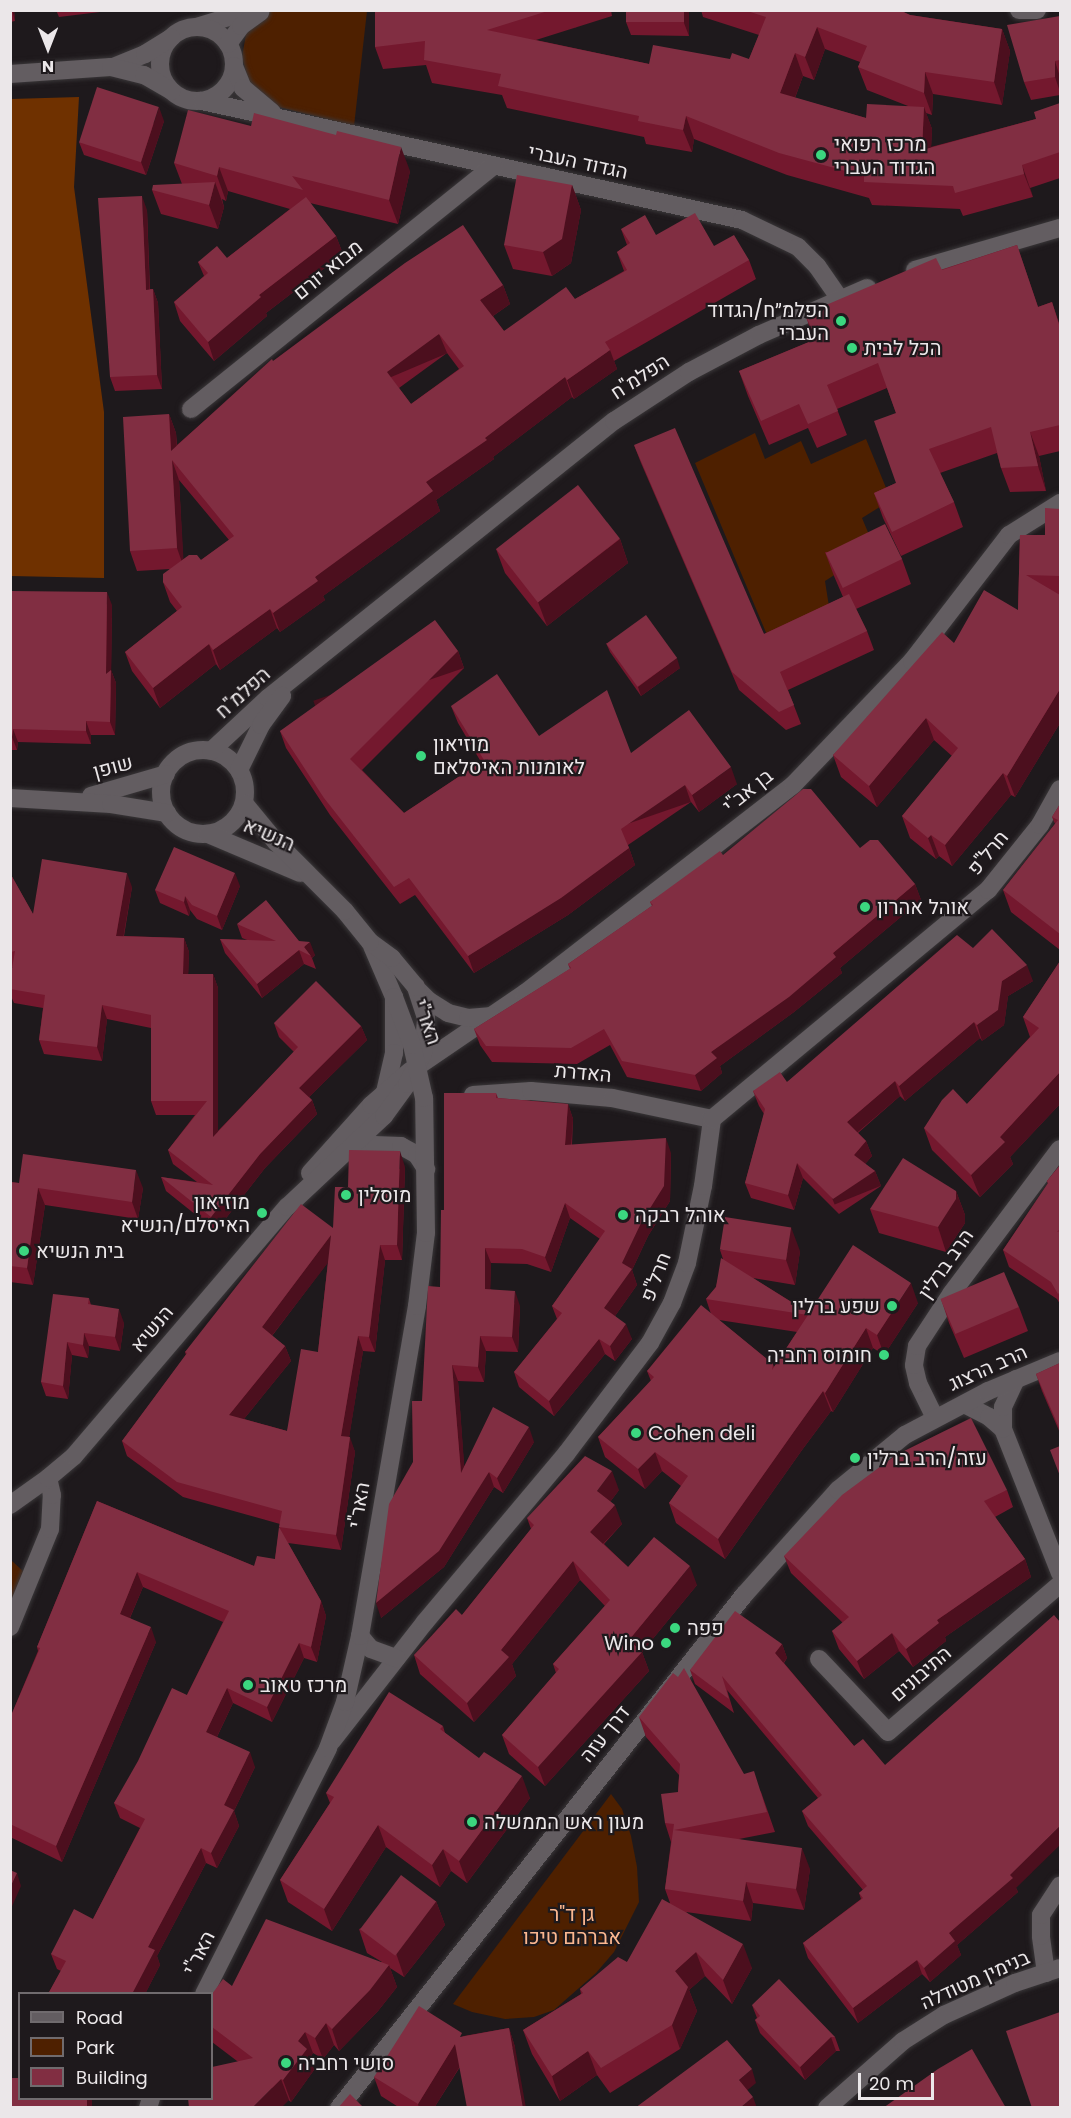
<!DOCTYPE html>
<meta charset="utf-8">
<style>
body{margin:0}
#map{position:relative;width:1071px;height:2118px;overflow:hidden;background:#1e191c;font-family:Poppins,Heebo,sans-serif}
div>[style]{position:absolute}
.green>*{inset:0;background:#4e2000}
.forest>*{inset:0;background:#6f3100}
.roads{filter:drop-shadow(0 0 2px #3a3739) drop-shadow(0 0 2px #3a3739)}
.street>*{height:18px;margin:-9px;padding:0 9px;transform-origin:9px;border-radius:9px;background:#635d61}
.street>.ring{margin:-9px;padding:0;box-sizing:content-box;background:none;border:18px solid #635d61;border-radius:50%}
.secondary>*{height:18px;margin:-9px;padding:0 9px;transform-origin:9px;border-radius:9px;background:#635d61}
.secondary>.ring{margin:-9px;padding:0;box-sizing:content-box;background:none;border:18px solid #635d61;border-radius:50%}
.wall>*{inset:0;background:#74182e}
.shaded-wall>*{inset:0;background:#4c0f1e;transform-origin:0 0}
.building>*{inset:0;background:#812e42;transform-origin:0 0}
.dots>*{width:16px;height:16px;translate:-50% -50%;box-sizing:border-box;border:3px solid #1e191c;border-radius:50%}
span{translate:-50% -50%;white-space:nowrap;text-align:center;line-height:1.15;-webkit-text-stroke:4.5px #1e191c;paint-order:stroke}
.poi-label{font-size:20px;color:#ebe7e9}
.left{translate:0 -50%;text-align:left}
.right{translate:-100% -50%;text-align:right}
.street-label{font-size:20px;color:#ebe7e9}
.park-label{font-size:20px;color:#fbb790}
.frame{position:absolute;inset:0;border:12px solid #ebe7e9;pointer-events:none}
.legend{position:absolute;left:18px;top:1992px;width:195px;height:108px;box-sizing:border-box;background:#1e191c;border:2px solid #706b6e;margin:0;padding:8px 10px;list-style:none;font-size:18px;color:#ebe7e9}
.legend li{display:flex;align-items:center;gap:12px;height:30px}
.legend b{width:30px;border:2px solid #706b6e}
.north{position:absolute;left:18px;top:18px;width:60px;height:60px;-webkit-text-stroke:4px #1e191c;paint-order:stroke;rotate:180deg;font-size:16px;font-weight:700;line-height:24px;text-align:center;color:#ebe7e9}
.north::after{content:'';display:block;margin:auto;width:21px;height:27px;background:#ebe7e9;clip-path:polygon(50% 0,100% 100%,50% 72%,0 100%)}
.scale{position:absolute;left:858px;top:2073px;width:76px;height:27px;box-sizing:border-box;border:3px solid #ebe7e9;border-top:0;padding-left:8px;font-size:18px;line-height:21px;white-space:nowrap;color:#ebe7e9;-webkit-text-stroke:4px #1e191c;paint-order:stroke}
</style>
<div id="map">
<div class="green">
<i style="clip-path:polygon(278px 10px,367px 11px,354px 126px,279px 107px,250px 85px,242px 57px,246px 34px,267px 12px)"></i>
<i style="clip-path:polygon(755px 433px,765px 459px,801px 441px,811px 464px,866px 439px,891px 500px,862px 518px,875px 549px,825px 581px,830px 613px,770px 642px,695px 463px)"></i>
<i style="clip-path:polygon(11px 1560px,25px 1573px,11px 1602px)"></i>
<i style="clip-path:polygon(611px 1794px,622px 1809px,631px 1836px,637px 1867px,639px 1902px,614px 1952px,596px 1973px,554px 2010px,534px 2017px,505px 2019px,472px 2012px,453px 2004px)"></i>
</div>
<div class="forest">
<i style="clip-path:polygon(79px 97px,74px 187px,104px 412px,104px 578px,11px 576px,11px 99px)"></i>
</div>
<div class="roads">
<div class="street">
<i style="left:1019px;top:10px;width:18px"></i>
<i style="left:196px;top:27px;width:59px;rotate:-16.9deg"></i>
<i class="ring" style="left:160px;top:27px;width:56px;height:56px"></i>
<i style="left:228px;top:44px;width:22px;rotate:-54deg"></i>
<i style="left:241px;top:26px;width:24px;rotate:-36deg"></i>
<i style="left:234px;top:66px;width:24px;rotate:68deg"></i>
<i style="left:243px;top:88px;width:38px;rotate:40deg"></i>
<i style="left:113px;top:67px;width:35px;rotate:-22deg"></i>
<i style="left:145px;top:54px;width:31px;rotate:-32deg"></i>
<i style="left:10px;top:74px;width:101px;rotate:-4deg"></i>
<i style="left:111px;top:67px;width:34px;rotate:14deg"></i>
<i style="left:144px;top:75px;width:32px;rotate:30deg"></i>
<i style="left:202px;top:101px;width:553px;rotate:12.43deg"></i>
<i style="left:742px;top:220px;width:62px;rotate:25.7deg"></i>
<i style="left:798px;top:247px;width:27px;rotate:45deg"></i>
<i style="left:817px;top:266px;width:40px;rotate:55.1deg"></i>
<i style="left:191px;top:409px;width:388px;rotate:-38.8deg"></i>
<i style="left:418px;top:1066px;width:130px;rotate:-34.3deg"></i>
<i style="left:525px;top:993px;width:339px;rotate:-37.8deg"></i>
<i style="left:793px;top:785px;width:172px;rotate:-46.2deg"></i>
<i style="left:912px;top:661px;width:159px;rotate:-52.4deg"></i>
<i style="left:1009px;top:535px;width:60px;rotate:-32.1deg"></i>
<i style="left:473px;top:1095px;width:58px;rotate:-3.9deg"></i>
<i style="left:531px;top:1091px;width:81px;rotate:4.9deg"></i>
<i style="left:612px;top:1098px;width:102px;rotate:11.9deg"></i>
<i style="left:964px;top:1404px;width:28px;rotate:27deg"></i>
<i style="left:989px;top:1417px;width:18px;rotate:41deg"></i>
<i style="left:1003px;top:1429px;width:155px;rotate:68.4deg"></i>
<i style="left:935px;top:1418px;width:39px;rotate:-116deg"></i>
<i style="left:918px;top:1383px;width:18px;rotate:-103deg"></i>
<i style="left:914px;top:1365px;width:19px;rotate:-81deg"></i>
<i style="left:917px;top:1346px;width:62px;rotate:-56.8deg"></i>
<i style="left:951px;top:1294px;width:181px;rotate:-53.1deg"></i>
<i style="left:10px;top:1627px;width:106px;rotate:-67.8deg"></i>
<i style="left:50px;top:1529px;width:34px;rotate:-87deg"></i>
<i style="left:52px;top:1495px;width:17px;rotate:-103deg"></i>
<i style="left:819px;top:1659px;width:100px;rotate:46.6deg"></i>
<i style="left:888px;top:1732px;width:227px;rotate:-40.7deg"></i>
<i style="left:332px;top:1741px;width:151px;rotate:-52deg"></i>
<i style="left:425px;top:1622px;width:219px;rotate:-50deg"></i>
<i style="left:566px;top:1454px;width:139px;rotate:-52.9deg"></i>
<i style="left:650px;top:1343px;width:46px;rotate:-61.2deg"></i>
<i style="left:672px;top:1303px;width:43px;rotate:-69.4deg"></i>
<i style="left:687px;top:1263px;width:79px;rotate:-78.3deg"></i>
<i style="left:703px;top:1186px;width:68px;rotate:-82.3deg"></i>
<i style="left:712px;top:1119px;width:359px;rotate:-39.7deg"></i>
<i style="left:988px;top:890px;width:83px;rotate:-51.3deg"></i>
<i style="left:1040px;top:825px;width:41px;rotate:-60.9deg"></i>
<i style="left:1046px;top:1973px;width:37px;rotate:-98deg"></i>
<i style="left:1041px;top:1936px;width:21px;rotate:-90deg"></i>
<i style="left:1041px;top:1915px;width:35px;rotate:-57deg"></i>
<i style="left:827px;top:2108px;width:101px;rotate:-41.4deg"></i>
<i style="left:903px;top:2041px;width:49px;rotate:-32.4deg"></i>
<i style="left:944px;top:2015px;width:78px;rotate:-24.3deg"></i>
<i style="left:1015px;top:1983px;width:47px;rotate:-18.4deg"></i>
</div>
<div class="secondary">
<i style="left:915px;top:270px;width:151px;rotate:-16.2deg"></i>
<i class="ring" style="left:161px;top:750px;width:66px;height:66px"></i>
<i style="left:211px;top:751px;width:78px;rotate:-42.9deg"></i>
<i style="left:268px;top:698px;width:443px;rotate:-38.7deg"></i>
<i style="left:614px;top:421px;width:90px;rotate:-33.2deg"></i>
<i style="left:689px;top:372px;width:79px;rotate:-27.9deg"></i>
<i style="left:759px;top:335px;width:118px;rotate:-23.5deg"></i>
<i style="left:239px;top:770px;width:50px;rotate:-63.9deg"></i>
<i style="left:261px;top:725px;width:36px;rotate:-54deg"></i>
<i style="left:91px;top:796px;width:78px;rotate:-16.3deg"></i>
<i style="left:10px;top:798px;width:101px;rotate:3.4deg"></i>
<i style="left:111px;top:804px;width:57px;rotate:9.1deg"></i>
<i style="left:208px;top:834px;width:100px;rotate:23deg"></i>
<i style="left:372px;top:946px;width:56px;rotate:66.7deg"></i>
<i style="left:394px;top:997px;width:56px;rotate:90deg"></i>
<i style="left:394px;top:1053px;width:39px;rotate:103deg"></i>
<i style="left:419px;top:991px;width:14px;rotate:45deg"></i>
<i style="left:429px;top:1001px;width:22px;rotate:32deg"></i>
<i style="left:448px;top:1013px;width:21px;rotate:14deg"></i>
<i style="left:468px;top:1018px;width:24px;rotate:-5deg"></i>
<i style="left:348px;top:1151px;width:27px;rotate:-13deg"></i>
<i style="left:374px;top:1145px;width:27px;rotate:2deg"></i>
<i style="left:401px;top:1146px;width:18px;rotate:29deg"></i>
<i style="left:417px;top:1155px;width:17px;rotate:57deg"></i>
<i style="left:310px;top:1173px;width:91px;rotate:-48.1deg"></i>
<i style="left:371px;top:1105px;width:52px;rotate:-41.1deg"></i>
<i style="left:1003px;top:1429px;width:22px;rotate:-90deg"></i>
<i style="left:1003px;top:1407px;width:31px;rotate:-65deg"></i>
<i style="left:10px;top:1505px;width:47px;rotate:-35.4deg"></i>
<i style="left:48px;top:1478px;width:34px;rotate:-40deg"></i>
<i style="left:74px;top:1456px;width:328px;rotate:-49.5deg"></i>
<i style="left:287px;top:1207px;width:133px;rotate:-43.2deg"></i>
<i style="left:384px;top:1116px;width:39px;rotate:-54deg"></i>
<i style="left:407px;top:1084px;width:34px;rotate:-62deg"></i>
<i style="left:423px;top:1054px;width:36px;rotate:-85deg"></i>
<i style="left:426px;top:1018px;width:33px;rotate:-108deg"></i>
<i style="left:416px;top:987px;width:38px;rotate:-130deg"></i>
<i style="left:392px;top:958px;width:27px;rotate:-144deg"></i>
<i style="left:370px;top:942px;width:40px;rotate:-129deg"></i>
<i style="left:345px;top:911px;width:98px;rotate:-135deg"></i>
<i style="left:276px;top:842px;width:50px;rotate:-129.4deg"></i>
<i style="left:360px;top:1636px;width:17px;rotate:50deg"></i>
<i style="left:371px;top:1649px;width:27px;rotate:20deg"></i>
<i style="left:204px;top:1994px;width:275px;rotate:-63.2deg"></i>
<i style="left:328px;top:1748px;width:49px;rotate:-69.7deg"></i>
<i style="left:345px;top:1702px;width:68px;rotate:-77.2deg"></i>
<i style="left:360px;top:1636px;width:335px;rotate:-80.2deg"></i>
<i style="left:417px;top:1306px;width:74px;rotate:-83deg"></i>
<i style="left:426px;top:1233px;width:135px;rotate:-90.8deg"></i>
<i style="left:424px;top:1098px;width:54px;rotate:-102.8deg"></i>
<i style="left:412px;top:1045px;width:51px;rotate:-110.6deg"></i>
<i style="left:148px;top:2108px;width:10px;rotate:-73deg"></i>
<i style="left:339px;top:2108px;width:654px;rotate:-51.71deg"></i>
<i style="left:744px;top:1595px;width:141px;rotate:-48.2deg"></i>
<i style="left:838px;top:1490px;width:87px;rotate:-39.4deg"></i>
<i style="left:905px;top:1435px;width:94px;rotate:-27.9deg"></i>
<i style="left:988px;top:1391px;width:78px;rotate:-22.6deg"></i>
</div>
</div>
<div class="wall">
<i style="clip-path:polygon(10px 10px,14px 10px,15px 21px,10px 22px)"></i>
<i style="clip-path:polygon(56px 10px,100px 10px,100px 12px,59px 17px)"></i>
<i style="clip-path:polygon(evenodd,375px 10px,611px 10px,612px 16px,536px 40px,649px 64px,749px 59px,759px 35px,703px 17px,701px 10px,899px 10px,910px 15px,1002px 29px,1010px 51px,1002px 105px,933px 94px,932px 115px,926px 113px,932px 129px,931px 147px,1036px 119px,1060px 103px,1060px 178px,1030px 188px,1033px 197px,963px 216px,960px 209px,872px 205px,869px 198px,787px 175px,694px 139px,692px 152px,646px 144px,644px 137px,507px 108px,502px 95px,432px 83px,426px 65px,383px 69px,375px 47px,375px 10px,825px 49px,860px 62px,858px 67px,867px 90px,908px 106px,866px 118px,795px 98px,803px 76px,814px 80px,825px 49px)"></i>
<i style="clip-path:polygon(626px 10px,689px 10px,689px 36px,631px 35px,626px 22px)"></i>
<i style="clip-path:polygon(1060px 16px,1060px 95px,1031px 100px,1024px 82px)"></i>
<i style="clip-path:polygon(164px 121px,146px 175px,84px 155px,79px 142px)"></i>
<i style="clip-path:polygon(174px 163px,410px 171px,398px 224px,310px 203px,336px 236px,343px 254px,266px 313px,267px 316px,214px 361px,180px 321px,174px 302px,204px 276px,198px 262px,227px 258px,290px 209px,228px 191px,226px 201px,222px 199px,224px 207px,218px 229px,161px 214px,152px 190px,182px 184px)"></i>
<i style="clip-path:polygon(572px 185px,581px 210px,571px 263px,552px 276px,513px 269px,504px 245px)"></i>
<i style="clip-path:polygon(147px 210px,150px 289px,153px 289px,158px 303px,162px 389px,115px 391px,110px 377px)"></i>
<i style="clip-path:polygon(evenodd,621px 229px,714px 246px,749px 260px,756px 279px,614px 361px,617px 369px,574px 399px,572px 397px,493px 457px,494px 459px,436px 500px,440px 511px,323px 596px,325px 600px,280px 632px,277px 628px,220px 670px,216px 664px,160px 708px,132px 671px,125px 652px,177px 611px,170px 602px,163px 582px,170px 569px,137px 571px,130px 551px,169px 414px,176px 433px,177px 445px,273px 361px,503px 285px,510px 304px,493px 316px,504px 331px,575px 299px,624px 271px,617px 252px,627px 245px,621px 229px,447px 353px,459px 369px,411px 404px,399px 388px,447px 353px,621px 229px,179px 480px,229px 540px,201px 560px,183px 559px,179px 480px)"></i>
<i style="clip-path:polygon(1017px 245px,1038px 307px,1052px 302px,1060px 326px,1060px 451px,1039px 456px,1046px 491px,1010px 492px,1001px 468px,997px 453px,940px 473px,954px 502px,963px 527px,901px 556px,883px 518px,874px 493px,896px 483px,896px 413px,887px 388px,837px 409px,847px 435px,817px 448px,808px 428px,769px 445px,748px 396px,739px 371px,814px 340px,805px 314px)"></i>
<i style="clip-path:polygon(634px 445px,764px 634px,843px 597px,834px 576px,825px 552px,902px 559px,911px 584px,856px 609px,867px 631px,874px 650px,788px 690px,801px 724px,786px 730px,739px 690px,641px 463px)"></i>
<i style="clip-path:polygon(1060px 509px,1060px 723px,1015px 797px,1011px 795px,952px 866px,939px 856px,936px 859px,910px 838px,902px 816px,952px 756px,934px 740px,877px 807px,841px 777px,833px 755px,954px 643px,1018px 610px,1020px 535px,1045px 535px)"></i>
<i style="clip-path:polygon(620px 539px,628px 563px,547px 626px,505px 573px,496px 549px)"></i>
<i style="clip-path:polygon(10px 591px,112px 605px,111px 670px,116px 683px,115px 735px,91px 735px,91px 744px,18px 742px,17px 750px,10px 750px)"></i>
<i style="clip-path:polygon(606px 643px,680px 668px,641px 696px,610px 652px)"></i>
<i style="clip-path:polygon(458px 651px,464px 668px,362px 770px,404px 813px,481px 762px,458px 723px,451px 706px,539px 736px,631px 753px,737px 784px,699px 812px,691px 802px,628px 845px,635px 865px,568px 915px,474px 973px,415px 895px,400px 904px,330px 815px,286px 748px,280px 731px)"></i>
<i style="clip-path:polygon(1060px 804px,1060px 950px,1011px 912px,1003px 890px,1055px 824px,1052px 817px)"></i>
<i style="clip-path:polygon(860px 848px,915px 884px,921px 900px,840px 968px,842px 973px,794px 1012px,720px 1066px,722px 1073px,701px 1091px,627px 1077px,610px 1045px,577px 1064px,492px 1062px,480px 1045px,474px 1029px,570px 969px,568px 964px,652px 906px,650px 902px,723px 855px)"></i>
<i style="clip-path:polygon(10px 873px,33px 914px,132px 887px,124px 936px,184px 938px,189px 952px,188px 974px,213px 974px,218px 988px,218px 1131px,294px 1052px,279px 1037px,274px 1023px,361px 1026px,367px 1040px,309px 1097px,312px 1100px,317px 1114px,265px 1168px,216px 1231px,166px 1191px,161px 1177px,197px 1182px,173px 1164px,168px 1150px,195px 1115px,156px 1115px,151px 1101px,151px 1028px,107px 1019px,102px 1061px,44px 1054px,39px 1040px,43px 1008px,14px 1003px,10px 994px,10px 980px,13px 967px,10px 968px)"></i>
<i style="clip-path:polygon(240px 886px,222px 930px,197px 919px,190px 910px,189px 916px,160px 903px,155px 890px)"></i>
<i style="clip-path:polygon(237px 924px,299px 941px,315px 955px,312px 958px,316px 969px,304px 964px,262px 998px,225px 953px,220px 939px,247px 940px,242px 938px)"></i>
<i style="clip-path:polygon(973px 948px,1033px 981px,1008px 996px,1004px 1025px,982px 1041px,980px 1038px,905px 1101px,900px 1096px,858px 1133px,866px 1141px,872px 1156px,865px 1164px,875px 1171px,881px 1186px,839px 1214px,803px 1178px,794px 1210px,751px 1198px,745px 1183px,764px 1114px,759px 1106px,753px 1091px,787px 1082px)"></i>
<i style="clip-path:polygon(1060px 961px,1060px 1104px,1010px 1157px,1013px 1164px,980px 1197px,932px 1150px,924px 1128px,967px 1104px,1030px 1037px,1023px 1017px)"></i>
<i style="clip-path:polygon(496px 1093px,498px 1098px,568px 1104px,573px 1119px,572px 1145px,671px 1153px,670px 1201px,648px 1236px,632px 1270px,637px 1285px,615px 1316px,632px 1339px,615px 1361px,605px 1354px,554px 1416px,519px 1387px,514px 1372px,557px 1319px,552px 1306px,600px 1239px,570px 1218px,551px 1272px,527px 1264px,491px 1263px,490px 1289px,520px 1306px,518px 1352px,486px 1351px,484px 1382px,458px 1381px,464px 1466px,534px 1442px,503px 1493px,494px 1487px,444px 1567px,381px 1618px,413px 1462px,440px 1287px,444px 1210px)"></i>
<i style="clip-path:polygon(1060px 1165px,1060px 1304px,1057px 1299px,1009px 1267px,1003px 1250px,1048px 1184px,1047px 1181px)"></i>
<i style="clip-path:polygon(evenodd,405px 1167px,402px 1260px,385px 1260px,375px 1352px,363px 1351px,349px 1437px,355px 1452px,341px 1550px,288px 1543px,321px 1601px,326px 1616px,317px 1662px,304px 1658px,272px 1722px,233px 1703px,217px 1737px,255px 1767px,234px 1811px,239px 1826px,217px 1868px,206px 1863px,157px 1956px,160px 1965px,145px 1994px,48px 1994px,61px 1971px,57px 1969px,51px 1954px,93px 1919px,140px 1828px,120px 1818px,114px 1803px,187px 1695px,223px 1622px,143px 1587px,130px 1618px,156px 1642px,62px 1862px,10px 1837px,10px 1718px,38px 1651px,37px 1647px,97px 1501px,254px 1566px,275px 1559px,280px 1524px,183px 1497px,127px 1456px,122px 1441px,186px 1355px,185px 1352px,333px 1228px,348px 1187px,405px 1167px,328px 1262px,318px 1352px,287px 1431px,244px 1419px,291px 1361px,285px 1346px,272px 1336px,328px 1262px)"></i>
<i style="clip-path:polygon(10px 1182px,19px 1183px,143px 1188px,138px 1219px,45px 1205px,33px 1285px,10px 1282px)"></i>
<i style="clip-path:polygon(956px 1191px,965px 1215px,965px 1223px,946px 1252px,879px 1233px,870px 1209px)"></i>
<i style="clip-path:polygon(evenodd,720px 1250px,800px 1251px,795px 1285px,753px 1278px,809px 1313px,918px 1303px,884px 1355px,873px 1348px,833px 1412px,831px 1411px,802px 1450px,725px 1559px,676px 1523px,669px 1503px,681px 1486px,662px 1471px,645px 1489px,605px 1457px,598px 1437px,651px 1381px,647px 1371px,711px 1314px,706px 1299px,716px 1287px,723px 1259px,720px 1250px,719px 1320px,797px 1332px,774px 1367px,773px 1364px,719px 1320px)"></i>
<i style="clip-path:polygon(89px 1298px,91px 1305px,124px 1323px,120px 1351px,89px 1346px,88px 1358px,72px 1355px,68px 1399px,46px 1396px,41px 1382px)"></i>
<i style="clip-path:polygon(941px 1299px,1019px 1307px,1028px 1331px,964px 1358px,949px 1323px)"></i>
<i style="clip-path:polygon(1060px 1363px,1060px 1433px,1042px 1391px,1036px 1374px)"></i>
<i style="clip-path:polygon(619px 1490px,610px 1502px,622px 1524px,604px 1544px,628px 1567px,697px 1585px,642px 1652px,649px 1671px,545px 1786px,509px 1754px,502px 1735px,556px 1673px,553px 1664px,605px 1606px,580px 1580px,512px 1664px,516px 1676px,474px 1722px,420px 1674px,414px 1655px,462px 1615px,531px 1529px,527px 1518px)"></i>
<i style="clip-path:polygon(1007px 1490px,1013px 1507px,995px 1517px,1025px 1559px,1031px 1577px,945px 1637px,946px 1641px,913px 1667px,899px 1651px,864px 1679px,839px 1649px,832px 1631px,843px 1623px,791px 1573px,784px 1556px)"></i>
<i style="clip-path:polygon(782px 1644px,787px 1658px,784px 1663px,854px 1746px,885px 1765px,1016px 1888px,1018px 1892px,957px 1945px,961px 1955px,930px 1982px,922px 1974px,858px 2023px,808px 1958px,803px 1943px,861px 1899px,859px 1893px,863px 1890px,808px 1826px,802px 1811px,818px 1798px,727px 1690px,734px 1713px,695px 1684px,690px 1670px)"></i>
<i style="clip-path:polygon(639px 1717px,744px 1774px,761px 1792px,775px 1832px,739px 1839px,810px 1869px,804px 1910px,753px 1903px,751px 1921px,686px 1912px,752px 1968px,732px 2004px,705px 1976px,689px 1990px,697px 2011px,680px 2049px,610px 2093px,597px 2075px,560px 2101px,532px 2054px,523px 2030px,581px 1994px,580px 1989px,627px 1962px,670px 1903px,665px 1889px,671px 1842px,665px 1823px,678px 1792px,679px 1775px,646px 1737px)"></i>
<i style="clip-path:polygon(443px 1726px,445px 1733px,530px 1798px,467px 1883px,451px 1871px,440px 1887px,386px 1847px,332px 1931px,288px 1902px,280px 1880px,330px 1803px,326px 1793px)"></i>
<i style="clip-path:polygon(436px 1901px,445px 1925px,404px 1977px,390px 1968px,397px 1987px,378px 2011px,339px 2051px,334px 2045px,323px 2059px,313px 2053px,310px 2058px,314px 2070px,291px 2102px,212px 2042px,212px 1994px,232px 1986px,382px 1962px,367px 1953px,359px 1929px)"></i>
<i style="clip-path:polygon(752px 2005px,835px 2037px,840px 2051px,836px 2051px,805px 2080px,760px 2033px,755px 2020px,757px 2018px)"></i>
<i style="clip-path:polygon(509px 2028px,515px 2047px,460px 2067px,434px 2108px,400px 2108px,381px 2096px,374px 2077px,464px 2036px)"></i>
</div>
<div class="shaded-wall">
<i style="clip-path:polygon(12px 10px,14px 10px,15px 21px)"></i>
<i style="clip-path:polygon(684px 10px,689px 10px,689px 36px,684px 23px)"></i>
<i style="clip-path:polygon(817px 27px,825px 49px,814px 80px,805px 57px)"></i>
<i style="clip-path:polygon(1002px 29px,1010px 51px,1002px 105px,994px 82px)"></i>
<i style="clip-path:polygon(795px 53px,803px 76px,788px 116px,780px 93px)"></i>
<i style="clip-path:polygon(1055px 61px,1060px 77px,1060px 92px,1055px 77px)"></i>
<i style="clip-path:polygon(925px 72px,933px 94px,932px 115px,924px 93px)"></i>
<i style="clip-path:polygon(159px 107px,164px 121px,146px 175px,141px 162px)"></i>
<i style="clip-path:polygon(924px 107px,932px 129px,930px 173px,922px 150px)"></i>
<i style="clip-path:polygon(686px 116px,694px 139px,692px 152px,683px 130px)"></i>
<i style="clip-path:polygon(401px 147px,410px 171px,398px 224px,389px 200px)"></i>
<i style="clip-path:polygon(1022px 165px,1030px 188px,1033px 197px,1024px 174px)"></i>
<i style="clip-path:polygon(219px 167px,228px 191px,226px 201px,217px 176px)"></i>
<i style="clip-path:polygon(215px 182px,224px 207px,218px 229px,209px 205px)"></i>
<i style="clip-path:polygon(572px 185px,581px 210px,571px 263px,552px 276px,543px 252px)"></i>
<i style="clip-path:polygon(142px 196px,147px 210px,150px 303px,146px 290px)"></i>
<i style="clip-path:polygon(336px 236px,343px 254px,266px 313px,267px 316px,214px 361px,208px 342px,259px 295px)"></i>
<i style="clip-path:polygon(503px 285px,510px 304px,487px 320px,480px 300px)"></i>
<i style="clip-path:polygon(153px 289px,158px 303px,162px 389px,157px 375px)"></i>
<i style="left:439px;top:334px;width:21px;height:64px;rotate:67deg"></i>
<i style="clip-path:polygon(610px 350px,617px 369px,574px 399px,567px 380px)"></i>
<i style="clip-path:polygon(565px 377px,572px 397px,493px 457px,494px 459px,436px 500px,440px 511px,323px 596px,325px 600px,280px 632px,273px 613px,426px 482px)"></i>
<i style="clip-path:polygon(169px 414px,176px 433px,178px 468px,171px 451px)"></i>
<i style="clip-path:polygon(1030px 432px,1039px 456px,1046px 491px,1038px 466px)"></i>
<i style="clip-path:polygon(172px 460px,179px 480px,184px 568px,177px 548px)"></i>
<i style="clip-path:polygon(620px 539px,628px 563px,547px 626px,538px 602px)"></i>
<i style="clip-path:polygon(107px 592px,112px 605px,111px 688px,106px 674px)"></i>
<i style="clip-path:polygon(270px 609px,277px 628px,220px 670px,213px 650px)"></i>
<i style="clip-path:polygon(209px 644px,216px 664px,160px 708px,153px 688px)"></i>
<i style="left:458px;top:651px;width:18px;height:153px;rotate:71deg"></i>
<i style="clip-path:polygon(677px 658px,680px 668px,641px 696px,638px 687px)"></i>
<i style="clip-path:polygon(111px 670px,116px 683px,115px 735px,110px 722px)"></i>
<i style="clip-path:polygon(1060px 689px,1060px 723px,1015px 797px,1007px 776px)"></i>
<i style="clip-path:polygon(926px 718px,934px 740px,877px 807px,869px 786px)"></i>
<i style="clip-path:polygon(86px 721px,91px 735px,91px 744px,86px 731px)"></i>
<i style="clip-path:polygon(13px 729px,18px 742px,17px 750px,12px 737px)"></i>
<i style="clip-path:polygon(731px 767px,737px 784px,699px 812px,692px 795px)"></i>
<i style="clip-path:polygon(1003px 773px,1011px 795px,952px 866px,945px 845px)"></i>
<i style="left:685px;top:785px;width:18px;height:78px;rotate:71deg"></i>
<i style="clip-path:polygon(931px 835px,939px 856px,936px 859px,928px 838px)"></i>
<i style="clip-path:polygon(629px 848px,635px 865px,568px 915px,474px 973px,468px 956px)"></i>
<i style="clip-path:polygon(127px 873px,132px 887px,121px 950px,116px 936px)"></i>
<i style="clip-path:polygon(235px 873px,240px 886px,222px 930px,217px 916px)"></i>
<i style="clip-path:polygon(915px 884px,921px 900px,840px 968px,842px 973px,794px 1012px,720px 1066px,722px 1073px,701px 1091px,695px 1075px,711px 1052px,833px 953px)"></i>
<i style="clip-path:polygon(185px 896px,190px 910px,189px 916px,184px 902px)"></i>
<i style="clip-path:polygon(184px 938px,189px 952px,188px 987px,183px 974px)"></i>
<i style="clip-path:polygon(310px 942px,315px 955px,312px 958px,304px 947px)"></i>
<i style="clip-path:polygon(299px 950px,304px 964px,262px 998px,257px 984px)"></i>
<i style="clip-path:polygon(1027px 965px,1033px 981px,1008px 996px,1004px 1025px,982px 1041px,977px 1025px,1002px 981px)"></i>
<i style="clip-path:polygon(213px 974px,218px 988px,218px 1151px,213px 1137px)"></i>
<i style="clip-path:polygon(102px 1005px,107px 1019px,102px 1061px,97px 1047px)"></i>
<i style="clip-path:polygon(974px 1022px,980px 1038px,905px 1101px,899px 1086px)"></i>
<i style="clip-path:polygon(361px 1026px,367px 1040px,304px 1102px,299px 1088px)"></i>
<i style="clip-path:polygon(1060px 1072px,1060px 1104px,1010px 1157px,1013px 1164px,980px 1197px,971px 1175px,1000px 1137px)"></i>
<i style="clip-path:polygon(895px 1081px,900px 1096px,852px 1137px,847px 1122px)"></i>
<i style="clip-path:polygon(312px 1100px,317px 1114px,265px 1168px,216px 1231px,211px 1217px,260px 1154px)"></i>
<i style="clip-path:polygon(568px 1104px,573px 1119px,570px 1160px,565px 1145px)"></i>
<i style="clip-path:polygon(666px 1138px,671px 1153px,670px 1201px,648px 1236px,632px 1270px,637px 1285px,610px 1323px,604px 1308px)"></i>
<i style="clip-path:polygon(866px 1141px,872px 1156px,859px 1171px,854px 1155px)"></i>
<i style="clip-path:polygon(400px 1151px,405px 1167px,402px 1260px,397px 1245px)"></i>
<i style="clip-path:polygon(797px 1163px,803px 1178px,794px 1210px,788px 1195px)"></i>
<i style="clip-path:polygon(136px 1170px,143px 1188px,138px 1219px,132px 1202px)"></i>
<i style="left:875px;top:1171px;width:16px;height:50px;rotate:68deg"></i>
<i style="clip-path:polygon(38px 1188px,45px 1205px,33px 1285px,27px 1268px)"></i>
<i style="clip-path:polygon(956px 1191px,965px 1215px,965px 1223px,946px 1252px,938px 1227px)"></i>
<i style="clip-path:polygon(565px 1203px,570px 1218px,551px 1272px,545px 1257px)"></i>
<i style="clip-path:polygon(791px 1227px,800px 1251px,795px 1285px,786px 1260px)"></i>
<i style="clip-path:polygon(331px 1235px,337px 1251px,267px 1342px,262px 1327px)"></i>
<i style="clip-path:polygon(380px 1245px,385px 1260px,375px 1352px,369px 1337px)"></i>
<i style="clip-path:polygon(485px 1248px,491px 1263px,490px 1304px,485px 1289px)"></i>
<i style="clip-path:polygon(911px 1283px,918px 1303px,884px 1355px,877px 1335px)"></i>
<i style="clip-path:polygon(515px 1291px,520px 1306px,518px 1352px,512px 1337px)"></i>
<i style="clip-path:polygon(119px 1309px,124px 1323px,120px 1351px,115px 1337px)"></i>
<i style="clip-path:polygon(626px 1324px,632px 1339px,615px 1361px,610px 1346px)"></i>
<i style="clip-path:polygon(866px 1328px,873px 1348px,833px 1412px,825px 1393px)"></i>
<i style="clip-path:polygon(84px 1333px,89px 1346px,88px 1358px,83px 1345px)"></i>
<i style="clip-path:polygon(358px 1336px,363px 1351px,347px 1451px,341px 1436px)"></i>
<i style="clip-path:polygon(480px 1336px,486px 1351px,484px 1382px,478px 1367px)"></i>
<i style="clip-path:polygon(599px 1339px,605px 1354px,554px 1416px,549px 1401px)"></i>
<i style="clip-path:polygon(67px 1342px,72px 1355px,68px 1399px,63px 1386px)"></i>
<i style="clip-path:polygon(285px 1346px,291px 1361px,235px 1430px,229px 1415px)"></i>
<i style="clip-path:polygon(452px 1365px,458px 1381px,466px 1489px,461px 1473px)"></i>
<i style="clip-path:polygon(823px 1391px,831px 1411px,802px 1450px,725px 1559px,718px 1539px,795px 1430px)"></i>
<i style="clip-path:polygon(529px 1427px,534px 1442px,503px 1493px,497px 1478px)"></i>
<i style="clip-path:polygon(350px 1437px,355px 1452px,341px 1550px,336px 1535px)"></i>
<i style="clip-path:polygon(655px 1452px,662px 1471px,645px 1489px,638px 1469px)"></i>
<i style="clip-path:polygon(612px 1471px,619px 1490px,604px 1510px,597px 1491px)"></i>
<i style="clip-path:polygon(489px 1472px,494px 1487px,444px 1567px,381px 1618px,376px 1603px)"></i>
<i style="clip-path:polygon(615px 1505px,622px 1524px,597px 1550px,590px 1532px)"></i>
<i style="clip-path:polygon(1025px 1559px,1031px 1577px,945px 1637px,946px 1641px,913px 1667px,906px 1649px,937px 1620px)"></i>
<i style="clip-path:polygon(573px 1561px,580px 1580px,512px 1664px,516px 1676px,474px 1722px,467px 1703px,501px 1650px)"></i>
<i style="clip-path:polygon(690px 1566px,697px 1585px,642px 1652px,649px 1671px,545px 1786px,538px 1767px,629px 1640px)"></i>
<i style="clip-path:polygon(137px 1572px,143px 1587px,125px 1629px,120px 1614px)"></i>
<i style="clip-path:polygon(321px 1601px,326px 1616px,317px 1662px,311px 1647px)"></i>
<i style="clip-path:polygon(151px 1627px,156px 1642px,62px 1862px,56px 1846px)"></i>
<i style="clip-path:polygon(892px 1633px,899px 1651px,864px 1679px,857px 1661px)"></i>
<i style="clip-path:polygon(299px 1643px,304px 1658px,272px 1722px,267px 1707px)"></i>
<i style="clip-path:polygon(782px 1644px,787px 1658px,780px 1667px,775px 1653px)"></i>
<i style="clip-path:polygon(227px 1688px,233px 1703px,212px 1747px,206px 1732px)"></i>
<i style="clip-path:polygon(250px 1752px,255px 1767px,234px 1811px,239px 1826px,217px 1868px,211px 1853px,224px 1805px)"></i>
<i style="clip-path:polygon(522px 1776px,530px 1798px,467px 1883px,459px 1861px)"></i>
<i style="clip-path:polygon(378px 1825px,386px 1847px,332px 1931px,324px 1909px)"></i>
<i style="clip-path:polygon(1060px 1826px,1060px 1845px,1016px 1888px,1018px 1892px,957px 1945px,961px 1955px,930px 1982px,924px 1968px,949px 1933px)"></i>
<i style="clip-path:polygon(201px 1848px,206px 1863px,157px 1956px,160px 1965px,145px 1994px,132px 1994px,148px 1947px)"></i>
<i style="clip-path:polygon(802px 1848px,810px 1869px,804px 1910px,796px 1889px)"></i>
<i style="clip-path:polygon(443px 1849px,451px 1871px,440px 1887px,432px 1865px)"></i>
<i style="clip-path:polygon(17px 1873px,21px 1886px,10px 1911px,10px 1888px)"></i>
<i style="clip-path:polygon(746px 1882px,753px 1903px,751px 1921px,743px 1901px)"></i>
<i style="clip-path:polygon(436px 1901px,445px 1925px,404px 1977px,396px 1953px)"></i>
<i style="clip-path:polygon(743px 1944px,752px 1968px,732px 2004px,723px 1980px)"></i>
<i style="clip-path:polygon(696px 1952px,705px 1976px,689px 1990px,697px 2011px,680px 2049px,672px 2025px,675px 1971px)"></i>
<i style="clip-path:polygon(917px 1960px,922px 1974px,858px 2023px,853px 2008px)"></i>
<i style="clip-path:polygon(389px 1965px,397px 1987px,378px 2011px,339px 2051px,332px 2029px)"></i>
<i style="clip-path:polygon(326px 2023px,334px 2045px,323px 2059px,315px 2038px)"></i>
<i style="clip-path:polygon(509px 2028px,515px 2047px,526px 2108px,523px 2108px)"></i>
<i style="clip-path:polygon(305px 2032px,313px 2053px,310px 2058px,314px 2070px,291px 2102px,283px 2080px,298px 2041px)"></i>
<i style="clip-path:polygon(831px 2037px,836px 2051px,805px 2080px,800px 2067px)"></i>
<i style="clip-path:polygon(455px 2044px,462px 2063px,434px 2108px,419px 2108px,418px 2104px)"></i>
<i style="clip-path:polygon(588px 2051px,597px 2075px,560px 2101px,552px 2076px)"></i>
<i style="clip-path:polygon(752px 2069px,756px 2083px,744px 2093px,739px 2080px)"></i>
<i style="clip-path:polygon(281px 2079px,289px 2100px,281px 2108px,252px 2108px)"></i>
<i style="clip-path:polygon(753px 2097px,757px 2108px,740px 2108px)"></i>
<i style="left:87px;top:2098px;width:5px;height:10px"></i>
</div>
<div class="building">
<i style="clip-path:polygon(375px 10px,551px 10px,487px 30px,649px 64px,653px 45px,730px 59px,732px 53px,749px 59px,766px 17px,744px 10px,899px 10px,910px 15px,1002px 29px,994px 82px,925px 72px,924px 93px,858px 67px,867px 46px,817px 27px,805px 57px,795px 53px,780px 93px,866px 118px,867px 104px,924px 107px,922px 150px,1036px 119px,1034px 112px,1060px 103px,1060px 152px,1022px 165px,1024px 174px,955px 193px,953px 186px,864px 182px,864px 176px,779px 153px,686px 116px,683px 130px,638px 121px,639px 116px,498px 86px,501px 74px,424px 60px,425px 41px,375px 47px)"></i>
<i style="left:626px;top:10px;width:58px;height:12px"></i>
<i style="clip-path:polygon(1060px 16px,1060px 60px,1055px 61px,1055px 77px,1024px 82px,1007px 25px)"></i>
<i style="left:97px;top:87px;width:65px;height:58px;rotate:18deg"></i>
<i style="clip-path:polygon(188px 110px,251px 126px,254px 113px,336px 135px,337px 131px,401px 147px,389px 200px,292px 176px,303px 190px,219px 167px,217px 176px,174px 163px)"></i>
<i style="clip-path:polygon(517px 175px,572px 185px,562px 239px,543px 252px,504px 245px)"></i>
<i style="clip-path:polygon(215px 182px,209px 205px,152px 190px,153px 185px)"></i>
<i style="clip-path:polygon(142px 196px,146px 290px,153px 289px,157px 375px,110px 377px,98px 198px)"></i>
<i style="clip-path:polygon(306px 197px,336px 236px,259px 295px,261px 297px,208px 342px,174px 302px,208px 273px,198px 262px,217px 246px,227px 258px)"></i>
<i style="clip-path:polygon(evenodd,695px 213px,714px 246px,734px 235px,749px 260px,605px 342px,610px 350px,567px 380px,565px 377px,485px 438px,487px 440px,426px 482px,433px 491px,315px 577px,318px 581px,273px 613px,270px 609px,213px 650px,209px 644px,153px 688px,125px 652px,182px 607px,163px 582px,163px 574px,189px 555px,197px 555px,201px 560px,234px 536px,172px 460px,177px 548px,130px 551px,123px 417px,169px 414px,171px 451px,272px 359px,273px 361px,405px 263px,463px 225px,503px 285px,480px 300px,504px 331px,566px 287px,575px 299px,627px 270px,617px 252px,630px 243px,621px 229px,645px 215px,656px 235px,695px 213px,439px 334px,464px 366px,411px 404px,387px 372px,439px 334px)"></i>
<i style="clip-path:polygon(1017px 245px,1038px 307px,1052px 302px,1060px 328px,1060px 349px,1059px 350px,1060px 354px,1060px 425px,1030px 432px,1038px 466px,1001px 468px,991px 427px,929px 449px,954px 502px,892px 532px,874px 493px,896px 483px,874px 421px,896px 413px,878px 363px,827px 385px,838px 411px,808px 424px,799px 404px,761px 421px,739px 371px,816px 339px,805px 314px,936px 258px,942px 270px)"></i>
<i style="clip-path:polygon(675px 428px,764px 634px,849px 594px,867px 631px,780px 672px,794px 705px,779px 712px,732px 672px,634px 445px)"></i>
<i style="left:578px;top:485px;width:68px;height:104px;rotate:52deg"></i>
<i style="clip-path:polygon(1045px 508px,1060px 509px,1060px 576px,1026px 575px,1060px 595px,1060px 689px,1007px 776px,1003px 773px,945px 845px,931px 835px,928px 838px,902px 816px,958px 748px,926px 718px,869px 786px,833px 755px,942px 632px,954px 643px,984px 590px,1018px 610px,1020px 535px,1045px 535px)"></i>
<i style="left:885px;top:524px;width:39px;height:66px;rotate:64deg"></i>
<i style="clip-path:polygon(10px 591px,107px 592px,106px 674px,111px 670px,110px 722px,86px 721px,86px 731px,13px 729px,12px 737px,10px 736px)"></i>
<i style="left:646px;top:615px;width:53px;height:49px;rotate:54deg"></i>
<i style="clip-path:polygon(435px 620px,458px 651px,350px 759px,404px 813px,484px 760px,451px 706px,497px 674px,539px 736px,607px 690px,631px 753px,689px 710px,731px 767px,692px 795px,685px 785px,621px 829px,629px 848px,561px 898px,468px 956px,409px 878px,394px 887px,324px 798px,280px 731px)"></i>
<i style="clip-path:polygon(803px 789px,811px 789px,860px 848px,870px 840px,878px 840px,915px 884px,833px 953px,836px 957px,789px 997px,711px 1052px,717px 1058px,695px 1075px,622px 1061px,604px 1029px,571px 1048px,486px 1046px,474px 1029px,571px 968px,568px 964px,653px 905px,650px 902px,720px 851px,723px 855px)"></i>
<i style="clip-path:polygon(1060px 804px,1060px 934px,1003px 890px,1058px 820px,1052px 817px)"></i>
<i style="clip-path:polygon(174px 847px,235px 873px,217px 916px,192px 905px,185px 896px,184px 902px,155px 890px)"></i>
<i style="clip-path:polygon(42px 859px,127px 873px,116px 936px,184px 938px,183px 974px,213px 974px,213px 1137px,298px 1047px,274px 1023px,316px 981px,361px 1026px,299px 1088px,312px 1100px,260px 1154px,211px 1217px,161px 1177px,213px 1185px,168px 1150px,207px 1101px,151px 1101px,151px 1015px,102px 1005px,97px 1047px,39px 1040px,45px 995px,10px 989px,10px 980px,15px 951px,10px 952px,10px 873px,33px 914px)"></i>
<i style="clip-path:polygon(266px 900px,299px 941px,310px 942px,304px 947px,311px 956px,299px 950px,257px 984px,220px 939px,276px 941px,237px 924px)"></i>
<i style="clip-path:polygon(992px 929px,1027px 965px,1002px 981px,998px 1010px,977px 1025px,974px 1022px,899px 1086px,895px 1081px,847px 1122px,866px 1141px,854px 1155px,875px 1171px,833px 1199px,797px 1163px,788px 1195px,745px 1183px,765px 1109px,753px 1091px,780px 1072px,787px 1082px,957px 935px,973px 948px)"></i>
<i style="clip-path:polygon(1060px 961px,1060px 1072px,1000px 1137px,1005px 1142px,971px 1175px,924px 1128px,942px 1100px,953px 1089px,967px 1104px,1039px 1028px,1023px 1017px)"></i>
<i style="clip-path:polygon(444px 1093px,496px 1093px,496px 1098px,568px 1104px,565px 1145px,666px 1138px,664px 1186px,642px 1221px,622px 1263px,632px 1269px,604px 1308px,626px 1324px,610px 1346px,599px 1339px,549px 1401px,514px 1372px,562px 1313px,552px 1306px,605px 1231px,565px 1203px,545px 1257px,522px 1249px,485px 1248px,485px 1289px,515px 1291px,512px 1337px,480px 1336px,478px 1367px,452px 1365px,461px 1473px,493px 1407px,529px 1427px,497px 1478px,489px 1472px,439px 1551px,376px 1603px,389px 1504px,413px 1462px,412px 1401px,422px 1401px,428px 1286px,440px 1287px,441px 1210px,444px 1210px)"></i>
<i style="clip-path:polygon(evenodd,349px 1150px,400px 1151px,397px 1245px,380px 1245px,369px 1337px,358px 1336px,341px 1436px,350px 1437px,336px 1535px,279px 1527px,282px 1511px,177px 1482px,122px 1441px,187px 1353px,185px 1352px,301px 1204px,333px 1228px,335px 1187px,348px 1187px,349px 1150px,331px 1235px,318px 1352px,301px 1349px,287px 1431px,229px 1415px,285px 1346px,262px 1327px,331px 1235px)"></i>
<i style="clip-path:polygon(23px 1154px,136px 1170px,132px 1202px,38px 1188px,27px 1268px,10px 1266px,10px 1182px,19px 1183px)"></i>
<i style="clip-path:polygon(903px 1158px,956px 1191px,956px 1199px,938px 1227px,870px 1209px)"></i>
<i style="clip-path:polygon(1060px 1165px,1060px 1229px,1057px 1232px,1060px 1231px,1060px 1292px,1058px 1294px,1051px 1282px,1003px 1250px,1048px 1183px,1047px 1181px)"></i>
<i style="left:725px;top:1217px;width:67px;height:33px;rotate:9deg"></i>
<i style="clip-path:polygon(853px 1245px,911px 1283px,877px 1335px,866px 1328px,825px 1393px,823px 1391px,795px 1430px,718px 1539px,669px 1503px,688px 1476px,655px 1452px,638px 1469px,598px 1437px,654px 1377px,647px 1371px,701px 1305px,773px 1364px,772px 1370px,808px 1315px,706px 1299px,716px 1287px,721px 1258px,809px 1313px)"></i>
<i style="left:1004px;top:1272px;width:38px;height:69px;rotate:67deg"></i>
<i style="clip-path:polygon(53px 1294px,89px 1298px,88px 1304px,119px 1309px,115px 1337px,84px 1333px,83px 1345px,67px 1342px,63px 1386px,41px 1382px)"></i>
<i style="clip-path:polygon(1060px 1363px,1060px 1430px,1036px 1374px)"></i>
<i style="clip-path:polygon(971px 1418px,1007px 1490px,984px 1501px,1025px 1559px,937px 1620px,939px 1623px,906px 1649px,892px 1633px,857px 1661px,832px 1631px,849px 1617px,784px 1556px,842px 1495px,896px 1455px)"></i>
<i style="clip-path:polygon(1060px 1446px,1060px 1476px,1050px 1450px)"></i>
<i style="clip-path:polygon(585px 1456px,612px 1471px,597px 1491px,615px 1505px,590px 1532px,628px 1567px,654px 1537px,690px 1566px,629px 1640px,642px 1652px,538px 1767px,502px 1735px,559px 1669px,553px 1664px,610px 1600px,573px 1561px,501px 1650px,509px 1657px,467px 1703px,414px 1655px,456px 1609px,462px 1615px,534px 1525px,527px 1518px)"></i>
<i style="clip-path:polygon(97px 1501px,254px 1566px,257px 1556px,275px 1559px,279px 1527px,321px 1601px,311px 1647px,299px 1643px,267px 1707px,227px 1688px,206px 1732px,250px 1752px,224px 1805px,234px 1810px,211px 1853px,201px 1848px,148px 1947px,155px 1950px,132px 1994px,48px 1994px,66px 1961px,51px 1954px,74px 1909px,93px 1919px,145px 1819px,114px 1803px,138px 1761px,172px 1688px,187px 1695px,229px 1611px,137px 1572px,120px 1614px,151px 1627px,56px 1846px,10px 1824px,10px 1718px,40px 1648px,37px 1647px)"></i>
<i style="clip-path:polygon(735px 1611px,782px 1644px,775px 1653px,854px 1746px,863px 1739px,885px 1765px,1054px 1615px,1060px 1622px,1060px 1826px,1010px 1875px,1013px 1878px,949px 1933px,955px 1941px,924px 1968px,917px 1960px,853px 2008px,803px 1943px,863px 1898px,859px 1893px,867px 1886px,802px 1811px,822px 1795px,722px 1676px,729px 1699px,690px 1670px)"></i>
<i style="clip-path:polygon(684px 1668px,744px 1774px,754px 1771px,767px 1812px,674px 1830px,802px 1848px,796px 1889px,746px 1882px,743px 1901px,665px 1889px,674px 1824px,665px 1823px,661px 1794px,678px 1792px,680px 1764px,639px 1717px,673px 1673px,678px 1677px)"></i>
<i style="clip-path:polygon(389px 1692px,443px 1726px,440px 1729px,479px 1758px,484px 1752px,522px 1776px,459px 1861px,443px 1849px,432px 1865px,378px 1825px,324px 1909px,280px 1880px,334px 1797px,326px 1793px)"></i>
<i style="clip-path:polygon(10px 1870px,17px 1873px,10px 1888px)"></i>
<i style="left:401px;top:1875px;width:44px;height:68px;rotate:37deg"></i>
<i style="clip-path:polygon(662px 1899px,743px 1944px,723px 1980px,696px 1952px,675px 1971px,688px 1987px,672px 2025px,601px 2068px,588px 2051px,552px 2076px,523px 2030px,583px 1993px,580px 1989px,618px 1957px,627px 1962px)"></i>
<i style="clip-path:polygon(266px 1919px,389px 1965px,370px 1990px,332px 2029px,326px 2023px,315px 2038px,305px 2032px,298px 2041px,307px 2049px,283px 2080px,281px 2079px,252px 2108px,189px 2108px,188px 2098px,212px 2098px,212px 2067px,253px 2058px,212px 2027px,212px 1994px,223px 1979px,232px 1986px)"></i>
<i style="clip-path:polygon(779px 1979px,835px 2037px,831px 2037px,800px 2067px,755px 2020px,760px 2016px,752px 2005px)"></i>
<i style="clip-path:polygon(419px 2006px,462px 2033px,460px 2037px,509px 2028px,523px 2108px,467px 2108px,455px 2044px,418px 2104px,374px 2077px)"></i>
<i style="clip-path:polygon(1060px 2012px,1060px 2108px,1032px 2108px,1006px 2031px)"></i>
<i style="clip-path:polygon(727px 2040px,752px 2069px,739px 2080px,753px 2097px,740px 2108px,635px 2108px)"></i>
<i style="clip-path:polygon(972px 2049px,1006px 2108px,883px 2108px,938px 2069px)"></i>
<i style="clip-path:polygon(10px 2078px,20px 2078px,20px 2098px,87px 2098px,87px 2108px,10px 2108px)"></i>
<i style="clip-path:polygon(350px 2094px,364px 2108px,338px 2108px)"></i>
</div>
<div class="dots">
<i style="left:821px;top:155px;background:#3bd77f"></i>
<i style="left:841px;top:321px;background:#3bd77f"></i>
<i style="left:852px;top:348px;background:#3bd77f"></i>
<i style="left:421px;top:756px;background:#3bd77f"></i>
<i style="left:865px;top:907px;background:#3bd77f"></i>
<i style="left:346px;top:1195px;background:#3bd77f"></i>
<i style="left:262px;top:1213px;background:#3bd77f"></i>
<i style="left:623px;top:1215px;background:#3bd77f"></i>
<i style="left:24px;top:1251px;background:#3bd77f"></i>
<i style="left:892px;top:1306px;background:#3bd77f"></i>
<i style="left:884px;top:1355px;background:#3bd77f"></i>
<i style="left:636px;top:1433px;background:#3bd77f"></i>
<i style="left:855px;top:1458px;background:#3bd77f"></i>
<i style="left:675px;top:1628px;background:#3bd77f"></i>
<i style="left:666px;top:1643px;background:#3bd77f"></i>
<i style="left:248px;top:1685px;background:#3bd77f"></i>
<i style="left:472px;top:1822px;background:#3bd77f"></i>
<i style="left:286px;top:2063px;background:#3bd77f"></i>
</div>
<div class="poi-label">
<span class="left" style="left:834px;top:156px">מרכז רפואי<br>הגדוד העברי</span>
<span class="right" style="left:829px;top:322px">הפלמ״ח/הגדוד<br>העברי</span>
<span class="left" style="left:864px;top:348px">הכל לבית</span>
<span class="left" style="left:433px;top:756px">מוזיאון<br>לאומנות האיסלאם</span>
<span class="left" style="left:877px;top:907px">אוהל אהרון</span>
<span class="left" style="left:358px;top:1195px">מוסלין</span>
<span class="right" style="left:250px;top:1214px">מוזיאון<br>האיסלם/הנשיא</span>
<span class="left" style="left:635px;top:1215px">אוהל רבקה</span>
<span class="left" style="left:36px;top:1251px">בית הנשיא</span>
<span class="right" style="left:880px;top:1306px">שפע ברלין</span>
<span class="right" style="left:872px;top:1355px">חומוס רחביה</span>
<span class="left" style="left:648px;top:1433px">Cohen deli</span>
<span class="left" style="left:867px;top:1458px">עזה/הרב ברלין</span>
<span class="left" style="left:687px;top:1628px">פפה</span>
<span class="right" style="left:654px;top:1643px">Wino</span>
<span class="left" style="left:260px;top:1685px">מרכז טאוב</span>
<span class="left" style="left:484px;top:1822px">מעון ראש הממשלה</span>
<span class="left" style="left:298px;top:2063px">סושי רחביה</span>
</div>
<div class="street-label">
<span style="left:578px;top:162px;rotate:12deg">הגדוד העברי</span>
<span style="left:328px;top:270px;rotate:-39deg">מבוא יורם</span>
<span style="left:640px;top:377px;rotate:-33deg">הפלמ"ח</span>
<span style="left:243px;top:693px;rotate:-42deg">הפלמ"ח</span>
<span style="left:113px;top:767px;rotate:-15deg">שופן</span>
<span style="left:748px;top:791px;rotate:-38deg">בן אב"י</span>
<span style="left:269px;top:835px;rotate:23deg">הנשיא</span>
<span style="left:988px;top:853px;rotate:-50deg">חרל"פ</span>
<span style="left:427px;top:1022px;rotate:71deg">האר"י</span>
<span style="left:583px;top:1073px;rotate:5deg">האדרת</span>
<span style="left:946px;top:1264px;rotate:-55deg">הרב ברלין</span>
<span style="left:656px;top:1277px;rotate:-69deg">חרל"פ</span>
<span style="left:152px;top:1329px;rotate:-50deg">הנשיא</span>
<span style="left:988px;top:1368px;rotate:-24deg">הרב הרצוג</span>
<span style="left:359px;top:1505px;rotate:-80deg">האר"י</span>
<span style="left:921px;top:1674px;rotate:-41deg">התיבונים</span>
<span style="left:605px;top:1734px;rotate:-51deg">דרך עזה</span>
<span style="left:199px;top:1953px;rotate:-63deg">האר"י</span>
<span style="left:975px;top:1980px;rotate:-24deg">בנימין מטודלה</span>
</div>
<div class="park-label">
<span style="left:572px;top:1926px">גן ד"ר<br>אברהם טיכו</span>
</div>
<div class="frame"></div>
<ul class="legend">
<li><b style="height:8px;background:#635d61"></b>Road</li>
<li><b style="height:16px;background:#4e2000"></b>Park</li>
<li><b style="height:16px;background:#812e42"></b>Building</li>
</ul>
<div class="north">N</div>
<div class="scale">20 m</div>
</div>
